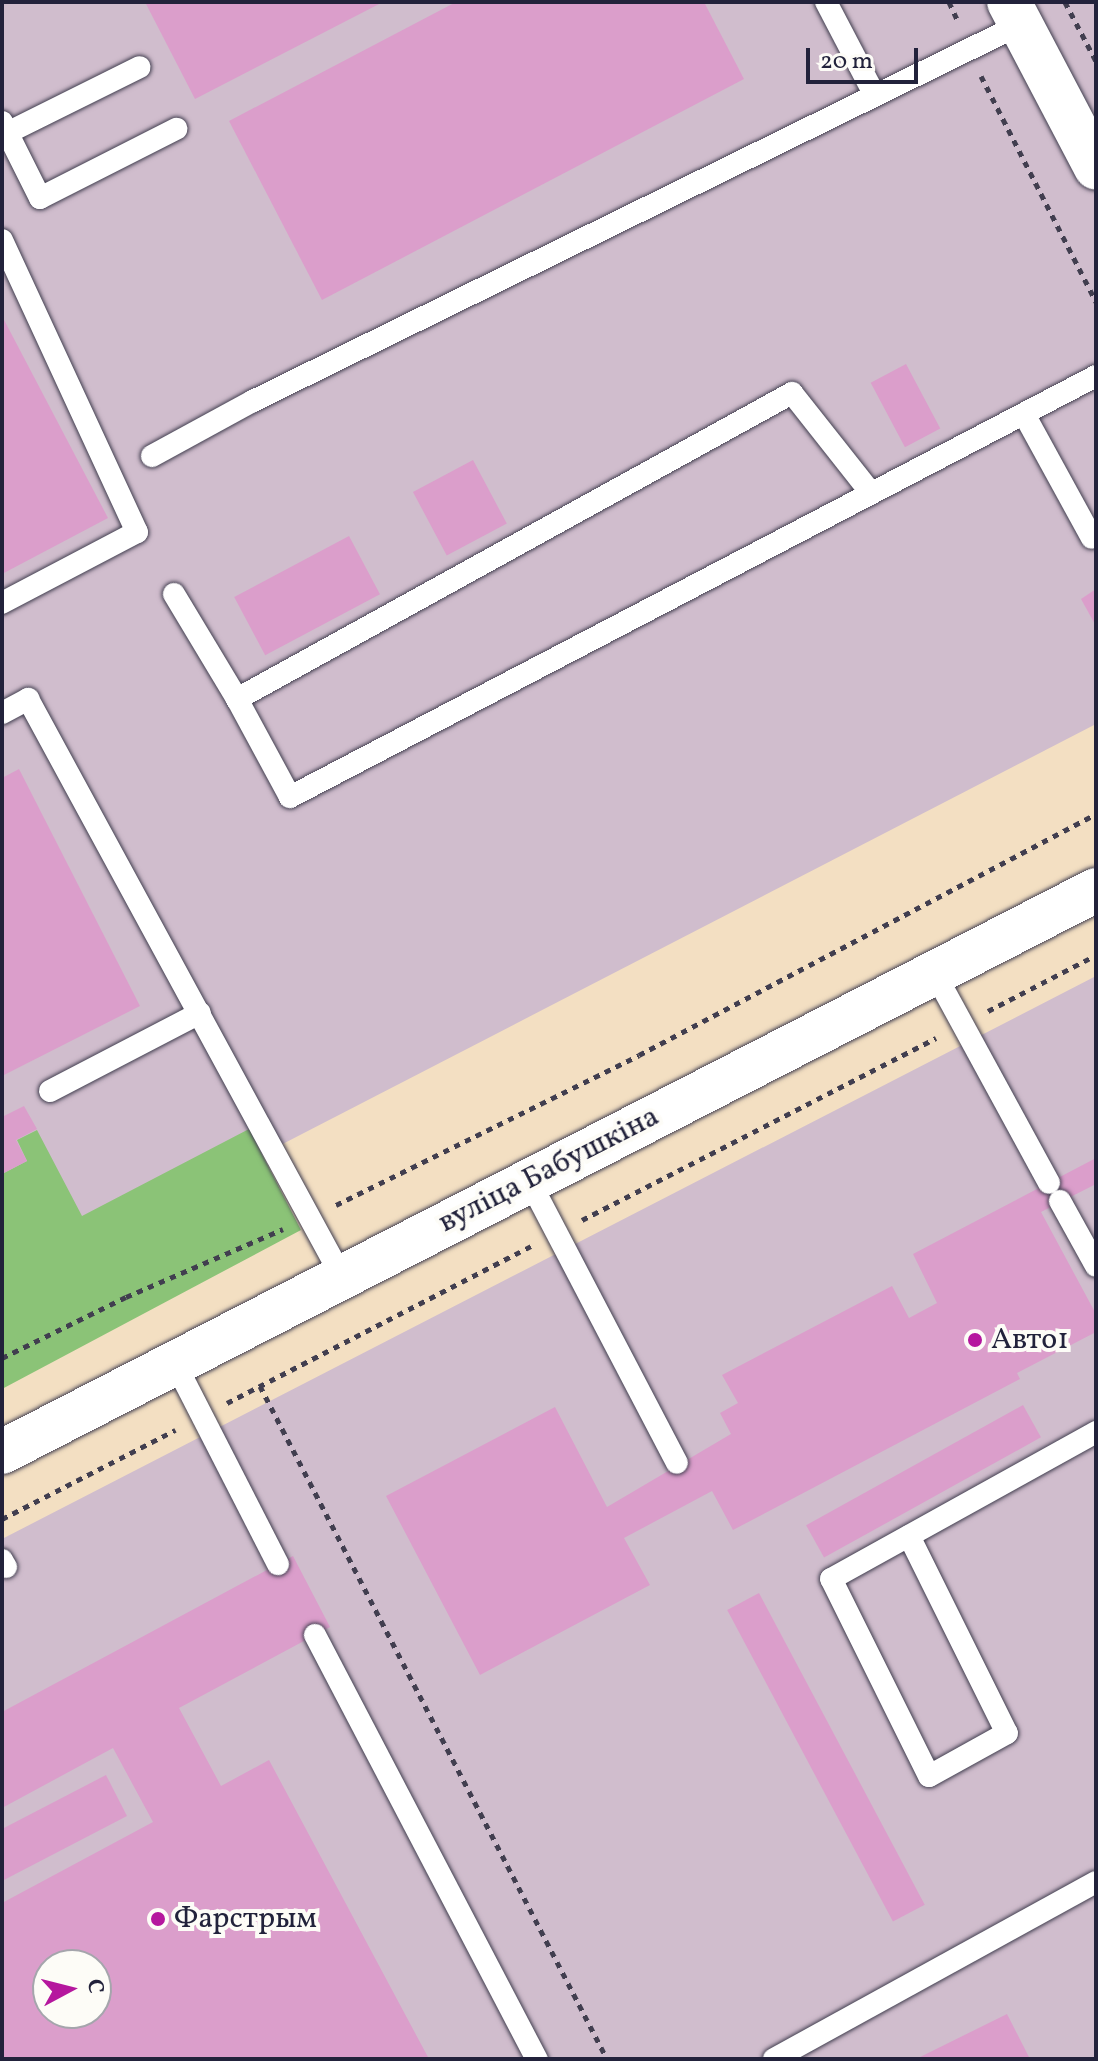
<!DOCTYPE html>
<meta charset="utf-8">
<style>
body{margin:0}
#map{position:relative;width:1098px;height:2061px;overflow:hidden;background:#f3dfc2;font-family:Vollkorn,serif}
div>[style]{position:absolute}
.industrial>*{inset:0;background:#d0bdcd}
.green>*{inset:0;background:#8bc377}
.building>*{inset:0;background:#db9ecb;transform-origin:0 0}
.path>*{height:5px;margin-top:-2.5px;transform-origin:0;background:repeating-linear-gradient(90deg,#413e4f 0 6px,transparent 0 12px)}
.roads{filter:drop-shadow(0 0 2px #413e4f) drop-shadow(0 0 2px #413e4f)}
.lane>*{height:22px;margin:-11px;padding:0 11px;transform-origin:11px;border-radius:11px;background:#fff}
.street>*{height:44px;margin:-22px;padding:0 22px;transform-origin:22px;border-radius:22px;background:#fff}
.secondary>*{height:44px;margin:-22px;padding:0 22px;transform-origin:22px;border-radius:22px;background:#fff}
.dots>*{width:22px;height:22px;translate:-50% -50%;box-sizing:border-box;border:4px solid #fdfcf7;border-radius:50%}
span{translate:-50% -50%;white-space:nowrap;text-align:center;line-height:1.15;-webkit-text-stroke:8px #fdfcf7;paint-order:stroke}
.street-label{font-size:30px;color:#22223b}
.poi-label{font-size:30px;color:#22223b}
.left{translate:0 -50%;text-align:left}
.frame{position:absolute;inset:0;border:4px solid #22223b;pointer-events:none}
.north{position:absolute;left:32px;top:1949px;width:80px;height:80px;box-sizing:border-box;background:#fdfcf7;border:2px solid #a5a5ac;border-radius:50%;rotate:83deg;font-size:22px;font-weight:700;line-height:32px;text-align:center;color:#22223b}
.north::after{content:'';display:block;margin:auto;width:28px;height:36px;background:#b5179e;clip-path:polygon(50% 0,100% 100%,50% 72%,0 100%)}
.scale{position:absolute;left:806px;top:48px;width:112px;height:36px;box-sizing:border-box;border:4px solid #22223b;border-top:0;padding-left:10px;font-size:24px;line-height:28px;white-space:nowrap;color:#22223b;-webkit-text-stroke:6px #fdfcf7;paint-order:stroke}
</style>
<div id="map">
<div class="industrial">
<i style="clip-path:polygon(2px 2px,1096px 2px,1096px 724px,2px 1289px)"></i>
<i style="clip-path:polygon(evenodd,1096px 976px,1096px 2059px,2px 2059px,2px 1539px,1096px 976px,48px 1965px,96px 1965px,96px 2013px,48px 2013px,48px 1965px)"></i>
</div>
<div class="green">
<i style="clip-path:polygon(249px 1129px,301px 1230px,2px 1389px,2px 1174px,27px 1161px,17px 1140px,37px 1130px,82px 1216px)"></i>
</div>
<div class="building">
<i style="clip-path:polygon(145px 2px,383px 2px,195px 99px)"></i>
<i style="clip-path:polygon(456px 2px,704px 2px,744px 79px,322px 300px,229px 121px)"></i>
<i style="clip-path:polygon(2px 316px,108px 518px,2px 574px)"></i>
<i style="left:906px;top:364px;width:73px;height:40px;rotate:62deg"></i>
<i style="left:473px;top:460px;width:72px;height:68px;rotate:62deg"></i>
<i style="left:349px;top:536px;width:66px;height:130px;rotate:62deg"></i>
<i style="clip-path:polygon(1096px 589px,1096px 626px,1081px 599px)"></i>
<i style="clip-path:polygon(19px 769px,140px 1006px,2px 1076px,2px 778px)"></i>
<i style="clip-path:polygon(24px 1106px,37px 1129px,16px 1140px,27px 1161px,2px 1174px,2px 1112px,4px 1116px)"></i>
<i style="clip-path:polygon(1096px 1158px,1096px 1184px,1041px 1212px,1096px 1314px,1096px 1332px,1017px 1373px,1020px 1379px,733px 1530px,712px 1491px,624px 1538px,650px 1585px,480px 1675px,386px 1496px,555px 1407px,607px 1507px,731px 1434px,720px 1413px,738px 1403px,722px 1375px,892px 1286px,909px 1318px,937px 1303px,913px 1254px)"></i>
<i style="left:1023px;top:1405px;width:37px;height:248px;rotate:61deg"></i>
<i style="clip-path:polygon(evenodd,293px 1556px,330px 1627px,179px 1708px,221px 1786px,269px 1760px,429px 2059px,2px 2059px,2px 1903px,153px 1822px,113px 1748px,2px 1808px,2px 1712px,293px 1556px,48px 1965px,96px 1965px,96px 2013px,48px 2013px,48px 1965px)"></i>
<i style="left:759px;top:1593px;width:353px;height:36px;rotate:62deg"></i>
<i style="clip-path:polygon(106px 1775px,127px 1816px,2px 1881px,2px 1829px)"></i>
<i style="clip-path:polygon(1007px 2014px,1030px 2059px,916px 2059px)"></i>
</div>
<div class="path">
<i style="left:949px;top:2px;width:23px;rotate:65deg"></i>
<i style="left:1065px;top:2px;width:67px;rotate:62.3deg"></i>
<i style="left:981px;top:76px;width:254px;rotate:63deg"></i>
<i style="left:988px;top:1011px;width:122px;rotate:-27.4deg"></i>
<i style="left:336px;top:1205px;width:338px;rotate:-26.3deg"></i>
<i style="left:639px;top:1055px;width:517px;rotate:-27.81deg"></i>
<i style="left:582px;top:1220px;width:398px;rotate:-27.2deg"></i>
<i style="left:2px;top:1358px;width:138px;rotate:-26.2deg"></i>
<i style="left:126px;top:1297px;width:171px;rotate:-23.4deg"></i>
<i style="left:260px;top:1386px;width:757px;rotate:62.72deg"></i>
<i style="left:227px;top:1403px;width:342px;rotate:-27.3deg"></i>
<i style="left:2px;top:1519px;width:195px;rotate:-27.2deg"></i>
</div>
<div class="roads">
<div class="lane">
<i style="left:826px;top:2px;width:104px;rotate:62.4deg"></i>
<i style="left:2px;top:122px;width:85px;rotate:63.4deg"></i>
<i style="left:40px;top:198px;width:153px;rotate:-26.9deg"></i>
<i style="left:7px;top:133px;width:148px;rotate:-26.4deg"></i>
<i style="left:2px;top:240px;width:322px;rotate:65.2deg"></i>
<i style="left:137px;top:532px;width:153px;rotate:152.3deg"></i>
<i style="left:1024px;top:414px;width:141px;rotate:61.3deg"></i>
<i style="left:152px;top:456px;width:115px;rotate:-28.6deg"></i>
<i style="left:253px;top:401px;width:856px;rotate:-26.15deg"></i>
<i style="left:871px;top:493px;width:127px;rotate:-128.3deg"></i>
<i style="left:792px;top:393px;width:634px;rotate:151.13deg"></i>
<i style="left:237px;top:699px;width:111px;rotate:61.6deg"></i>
<i style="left:290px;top:797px;width:909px;rotate:-27.58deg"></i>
<i style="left:174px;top:594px;width:122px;rotate:59deg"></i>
<i style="left:2px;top:713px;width:30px;rotate:-28deg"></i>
<i style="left:28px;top:699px;width:658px;rotate:61.49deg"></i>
<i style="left:934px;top:972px;width:240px;rotate:61.4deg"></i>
<i style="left:50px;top:1091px;width:169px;rotate:-27.5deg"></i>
<i style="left:529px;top:1180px;width:319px;rotate:62.4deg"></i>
<i style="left:1060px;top:1201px;width:74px;rotate:61deg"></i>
<i style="left:175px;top:1363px;width:226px;rotate:62.9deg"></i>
<i style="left:909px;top:1536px;width:220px;rotate:63.6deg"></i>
<i style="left:1007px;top:1733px;width:89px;rotate:151.1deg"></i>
<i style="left:929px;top:1776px;width:220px;rotate:-116.4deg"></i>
<i style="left:831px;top:1579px;width:303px;rotate:-29deg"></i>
<i style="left:2px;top:1560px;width:8px;rotate:60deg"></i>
<i style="left:315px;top:1635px;width:479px;rotate:62.4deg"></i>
<i style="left:774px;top:2059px;width:367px;rotate:-28.8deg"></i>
</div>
<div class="street">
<i style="left:1009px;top:2px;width:187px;rotate:62.3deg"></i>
</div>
<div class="secondary">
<i style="left:2px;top:1452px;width:1230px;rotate:-27.19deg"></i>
</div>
</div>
<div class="dots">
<i style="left:975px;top:1340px;background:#b5179e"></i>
<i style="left:158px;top:1919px;background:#b5179e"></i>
</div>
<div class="street-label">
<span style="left:549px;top:1170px;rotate:-27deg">вуліца Бабушкіна</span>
</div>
<div class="poi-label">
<span class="left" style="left:991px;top:1340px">Авто1</span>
<span class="left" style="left:174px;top:1919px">Фарстрым</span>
</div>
<div class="frame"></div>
<div class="north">С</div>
<div class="scale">20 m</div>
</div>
